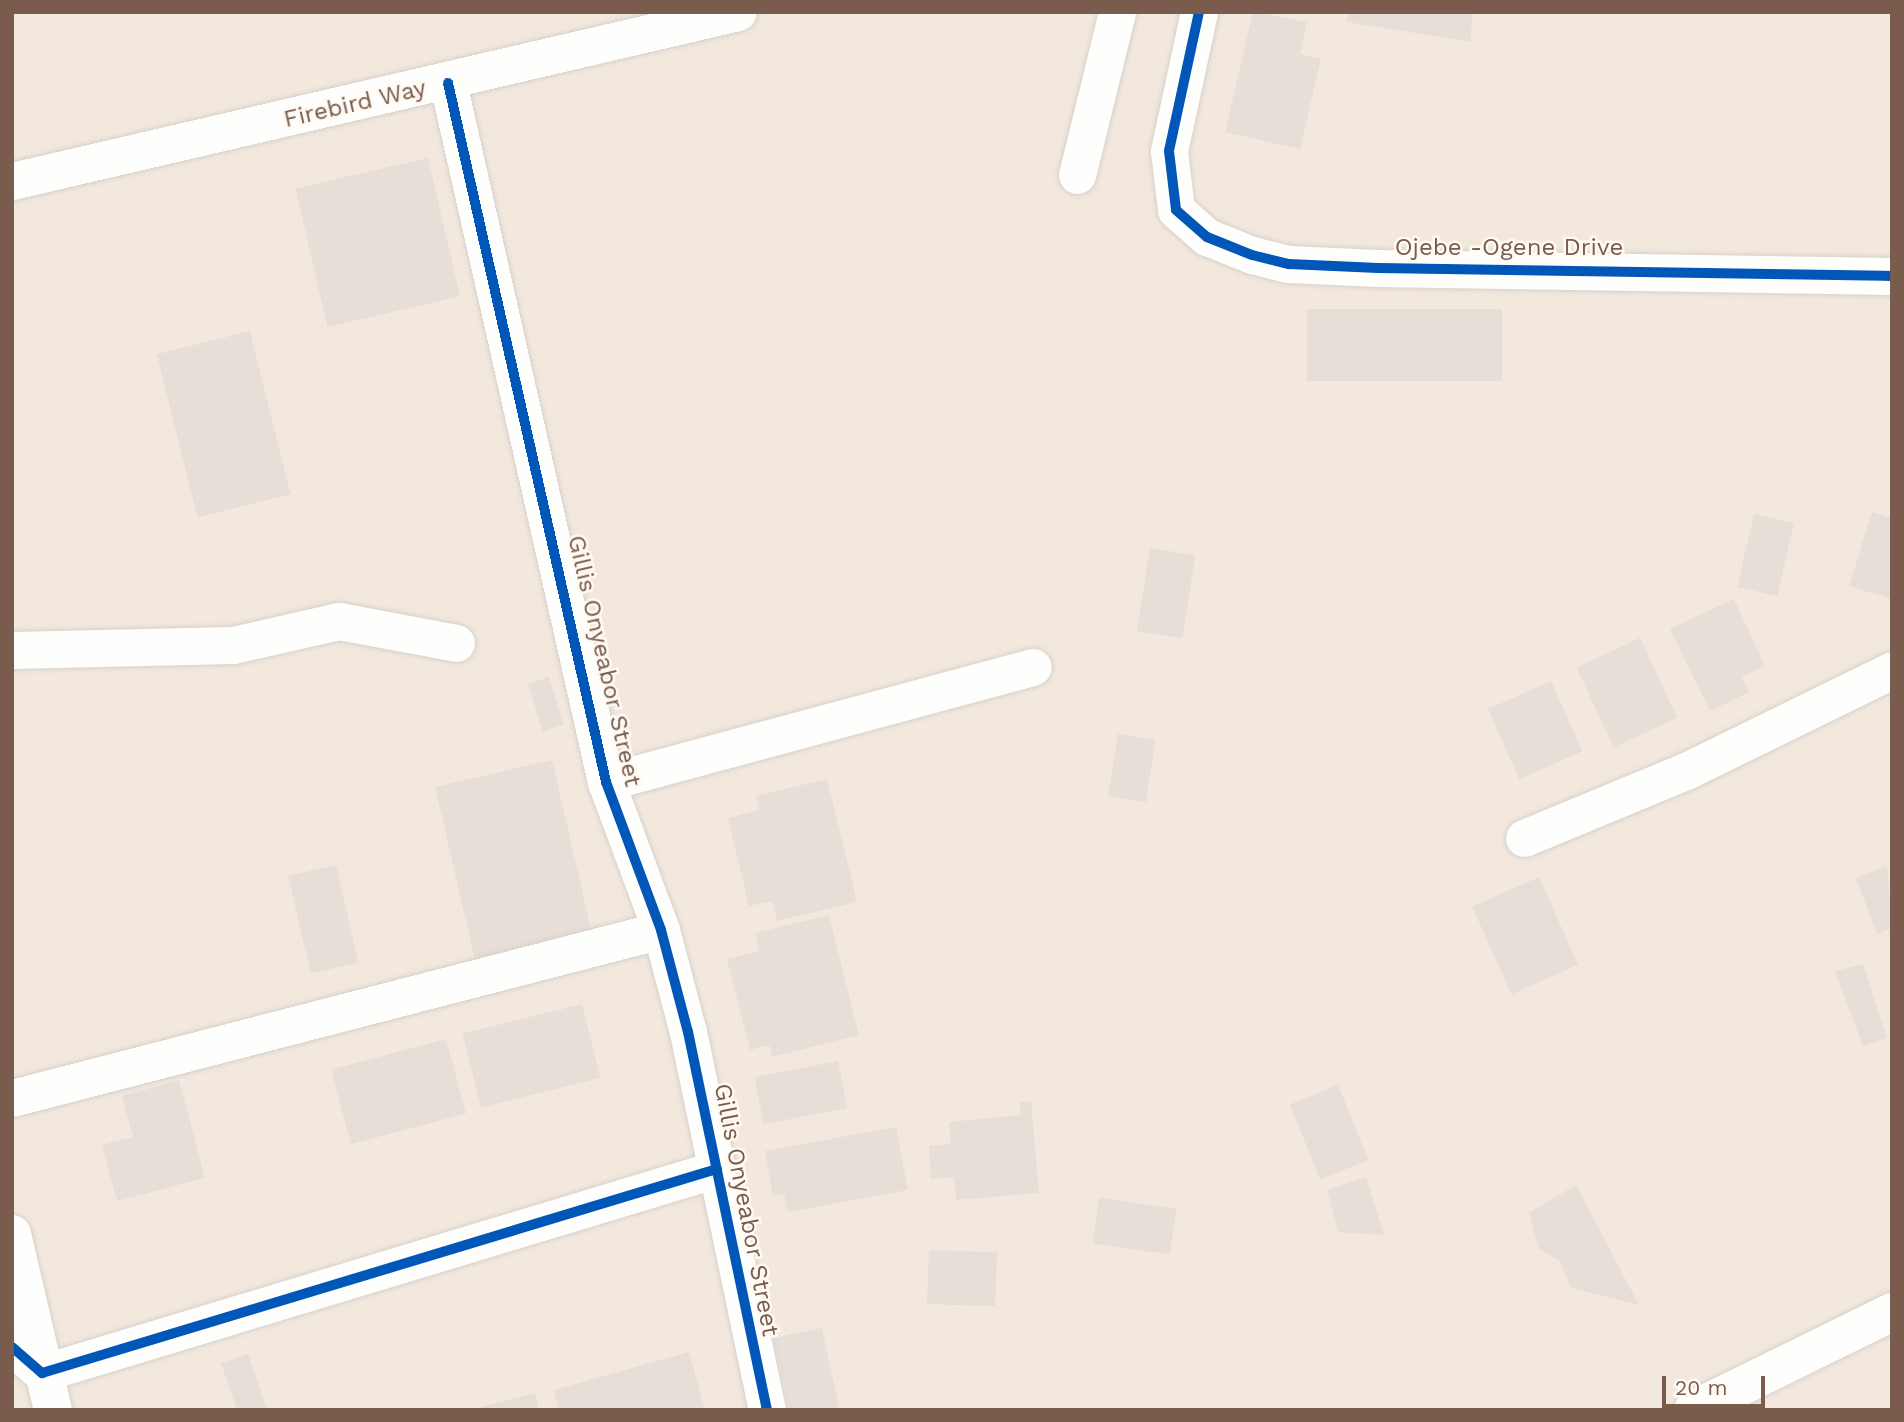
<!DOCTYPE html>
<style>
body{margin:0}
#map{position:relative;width:1904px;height:1422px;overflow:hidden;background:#f9f5f0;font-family:"Work Sans",sans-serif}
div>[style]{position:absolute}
.residential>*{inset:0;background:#f2e8de;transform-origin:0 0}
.building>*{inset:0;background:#e6ded7;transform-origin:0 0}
.roads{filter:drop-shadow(0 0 2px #d7d1cb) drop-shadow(0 0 2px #d7d1cb)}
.street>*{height:37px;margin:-18.5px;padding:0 18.5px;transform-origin:18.5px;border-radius:18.5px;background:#fefefd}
.secondary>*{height:38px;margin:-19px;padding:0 19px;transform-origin:19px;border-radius:19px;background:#fefefd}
.cycleway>*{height:10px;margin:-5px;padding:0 5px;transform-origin:5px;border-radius:5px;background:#0057b8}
span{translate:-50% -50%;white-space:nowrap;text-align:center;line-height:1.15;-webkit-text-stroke:5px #fffaf3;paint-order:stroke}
.street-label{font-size:24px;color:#7a5c4d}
.frame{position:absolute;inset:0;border:14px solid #7a5c4d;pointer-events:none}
.scale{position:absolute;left:1662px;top:1376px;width:103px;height:32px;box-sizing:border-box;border:4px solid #7a5c4d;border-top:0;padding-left:9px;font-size:21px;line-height:24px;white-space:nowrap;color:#7a5c4d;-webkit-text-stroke:5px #fffaf3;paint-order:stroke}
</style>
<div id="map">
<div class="residential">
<i style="left:12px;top:12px;width:1880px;height:1398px"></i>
</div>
<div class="building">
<i style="clip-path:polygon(1253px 12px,1307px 22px,1300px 54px,1321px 59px,1300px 149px,1225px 132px)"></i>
<i style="clip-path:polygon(1348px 12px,1472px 12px,1471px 42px,1347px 22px)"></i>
<i style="left:428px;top:158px;width:142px;height:136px;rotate:77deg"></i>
<i style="left:1307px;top:309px;width:195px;height:72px"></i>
<i style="left:250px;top:331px;width:168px;height:96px;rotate:76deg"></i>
<i style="clip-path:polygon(1872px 512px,1892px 518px,1892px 599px,1849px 586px)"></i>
<i style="left:1754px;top:514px;width:41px;height:75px;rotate:13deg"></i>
<i style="left:1150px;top:548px;width:46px;height:84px;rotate:9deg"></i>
<i style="clip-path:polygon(1734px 599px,1765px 666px,1742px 677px,1749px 692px,1710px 711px,1670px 629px)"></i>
<i style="left:1640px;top:638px;width:88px;height:70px;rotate:65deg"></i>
<i style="left:549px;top:677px;width:50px;height:22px;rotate:73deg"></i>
<i style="left:1551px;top:681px;width:77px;height:69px;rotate:66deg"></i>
<i style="left:1118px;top:734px;width:38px;height:63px;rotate:9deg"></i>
<i style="left:552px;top:760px;width:178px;height:120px;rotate:77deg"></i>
<i style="clip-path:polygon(827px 779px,857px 902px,777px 921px,772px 901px,749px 906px,728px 818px,759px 810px,756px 796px)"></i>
<i style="left:336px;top:865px;width:100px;height:49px;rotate:77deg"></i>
<i style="clip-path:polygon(1887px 866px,1892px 928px,1877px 934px,1856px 878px)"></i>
<i style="left:1539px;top:877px;width:96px;height:73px;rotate:66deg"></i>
<i style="clip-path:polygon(829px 915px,859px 1035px,772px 1057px,769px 1045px,750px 1050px,727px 959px,759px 951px,755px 933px)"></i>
<i style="clip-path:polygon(1863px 964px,1887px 1038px,1863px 1046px,1835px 971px)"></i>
<i style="left:582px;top:1004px;width:76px;height:123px;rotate:76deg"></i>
<i style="left:446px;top:1039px;width:77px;height:119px;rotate:75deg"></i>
<i style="left:838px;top:1061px;width:48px;height:85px;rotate:79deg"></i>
<i style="clip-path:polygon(179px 1080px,205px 1178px,117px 1201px,102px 1145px,133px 1137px,122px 1096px)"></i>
<i style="left:1338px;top:1085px;width:81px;height:52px;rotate:68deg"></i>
<i style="clip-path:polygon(1031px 1101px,1039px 1193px,956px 1200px,954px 1177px,931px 1179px,929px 1146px,951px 1144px,949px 1122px,1021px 1115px,1020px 1103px)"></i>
<i style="clip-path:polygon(896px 1127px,908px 1190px,788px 1212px,784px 1194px,773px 1196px,765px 1151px)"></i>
<i style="clip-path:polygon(1366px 1177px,1384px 1235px,1338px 1232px,1327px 1190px)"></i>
<i style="clip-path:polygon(1576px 1185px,1639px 1305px,1571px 1288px,1560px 1261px,1539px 1249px,1529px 1213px)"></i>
<i style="left:1099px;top:1198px;width:78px;height:46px;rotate:8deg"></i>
<i style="left:929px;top:1250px;width:68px;height:54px;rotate:2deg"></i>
<i style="left:822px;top:1328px;width:84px;height:49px;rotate:78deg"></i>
<i style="clip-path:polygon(689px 1352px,705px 1410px,559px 1410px,554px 1390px)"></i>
<i style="clip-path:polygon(248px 1354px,267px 1410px,237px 1410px,221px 1363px)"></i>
<i style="clip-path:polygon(535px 1393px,539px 1410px,474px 1410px,474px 1409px)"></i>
</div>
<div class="roads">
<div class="street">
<i style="left:1199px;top:12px;width:142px;rotate:102.2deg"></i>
<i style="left:1169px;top:151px;width:59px;rotate:83.2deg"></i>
<i style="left:1176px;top:210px;width:41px;rotate:41.1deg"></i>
<i style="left:1207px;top:237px;width:48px;rotate:21.8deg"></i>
<i style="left:1252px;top:255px;width:38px;rotate:14deg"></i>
<i style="left:1289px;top:264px;width:89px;rotate:2.6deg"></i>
<i style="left:1378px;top:268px;width:514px;rotate:0.89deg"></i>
<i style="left:448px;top:83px;width:717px;rotate:77.26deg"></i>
<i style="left:606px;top:782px;width:158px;rotate:69.6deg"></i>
<i style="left:661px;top:930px;width:106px;rotate:75.2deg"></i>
<i style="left:688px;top:1032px;width:386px;rotate:78.2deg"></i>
<i style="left:1077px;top:175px;width:168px;rotate:-76.2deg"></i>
<i style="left:12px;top:181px;width:745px;rotate:-13.1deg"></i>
<i style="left:12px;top:650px;width:221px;rotate:-1.3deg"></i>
<i style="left:233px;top:645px;width:109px;rotate:-12.8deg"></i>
<i style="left:339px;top:621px;width:119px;rotate:10.6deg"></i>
<i style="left:606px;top:782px;width:442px;rotate:-15.1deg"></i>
<i style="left:1524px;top:838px;width:175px;rotate:-22.5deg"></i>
<i style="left:1686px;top:771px;width:229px;rotate:-26.1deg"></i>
<i style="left:12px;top:1098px;width:670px;rotate:-14.51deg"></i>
<i style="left:12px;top:1347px;width:40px;rotate:41deg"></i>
<i style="left:42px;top:1373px;width:705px;rotate:-16.82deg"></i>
</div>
<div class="secondary">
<i style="left:12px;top:1234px;width:181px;rotate:76.9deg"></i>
<i style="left:1693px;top:1410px;width:222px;rotate:-26.2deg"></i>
</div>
</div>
<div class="cycleway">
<i style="left:1199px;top:12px;width:142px;rotate:102.2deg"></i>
<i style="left:1169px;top:151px;width:59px;rotate:83.2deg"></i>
<i style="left:1176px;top:210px;width:41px;rotate:41.1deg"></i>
<i style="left:1207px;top:237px;width:48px;rotate:21.8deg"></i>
<i style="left:1252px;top:255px;width:38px;rotate:14deg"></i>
<i style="left:1289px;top:264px;width:89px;rotate:2.6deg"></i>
<i style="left:1378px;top:268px;width:514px;rotate:0.89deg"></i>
<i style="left:448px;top:83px;width:717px;rotate:77.26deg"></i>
<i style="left:606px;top:782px;width:158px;rotate:69.6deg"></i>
<i style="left:661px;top:930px;width:106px;rotate:75.2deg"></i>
<i style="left:688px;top:1032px;width:386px;rotate:78.2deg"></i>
<i style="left:12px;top:1347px;width:40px;rotate:41deg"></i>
<i style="left:42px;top:1373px;width:705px;rotate:-16.82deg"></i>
</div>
<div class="street-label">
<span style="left:355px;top:104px;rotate:-13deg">Firebird Way</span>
<span style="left:1509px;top:248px">Ojebe -Ogene Drive</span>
<span style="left:604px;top:661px;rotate:77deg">Gillis Onyeabor Street</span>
<span style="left:746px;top:1210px;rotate:79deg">Gillis Onyeabor Street</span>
</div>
<div class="frame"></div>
<div class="scale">20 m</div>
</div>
